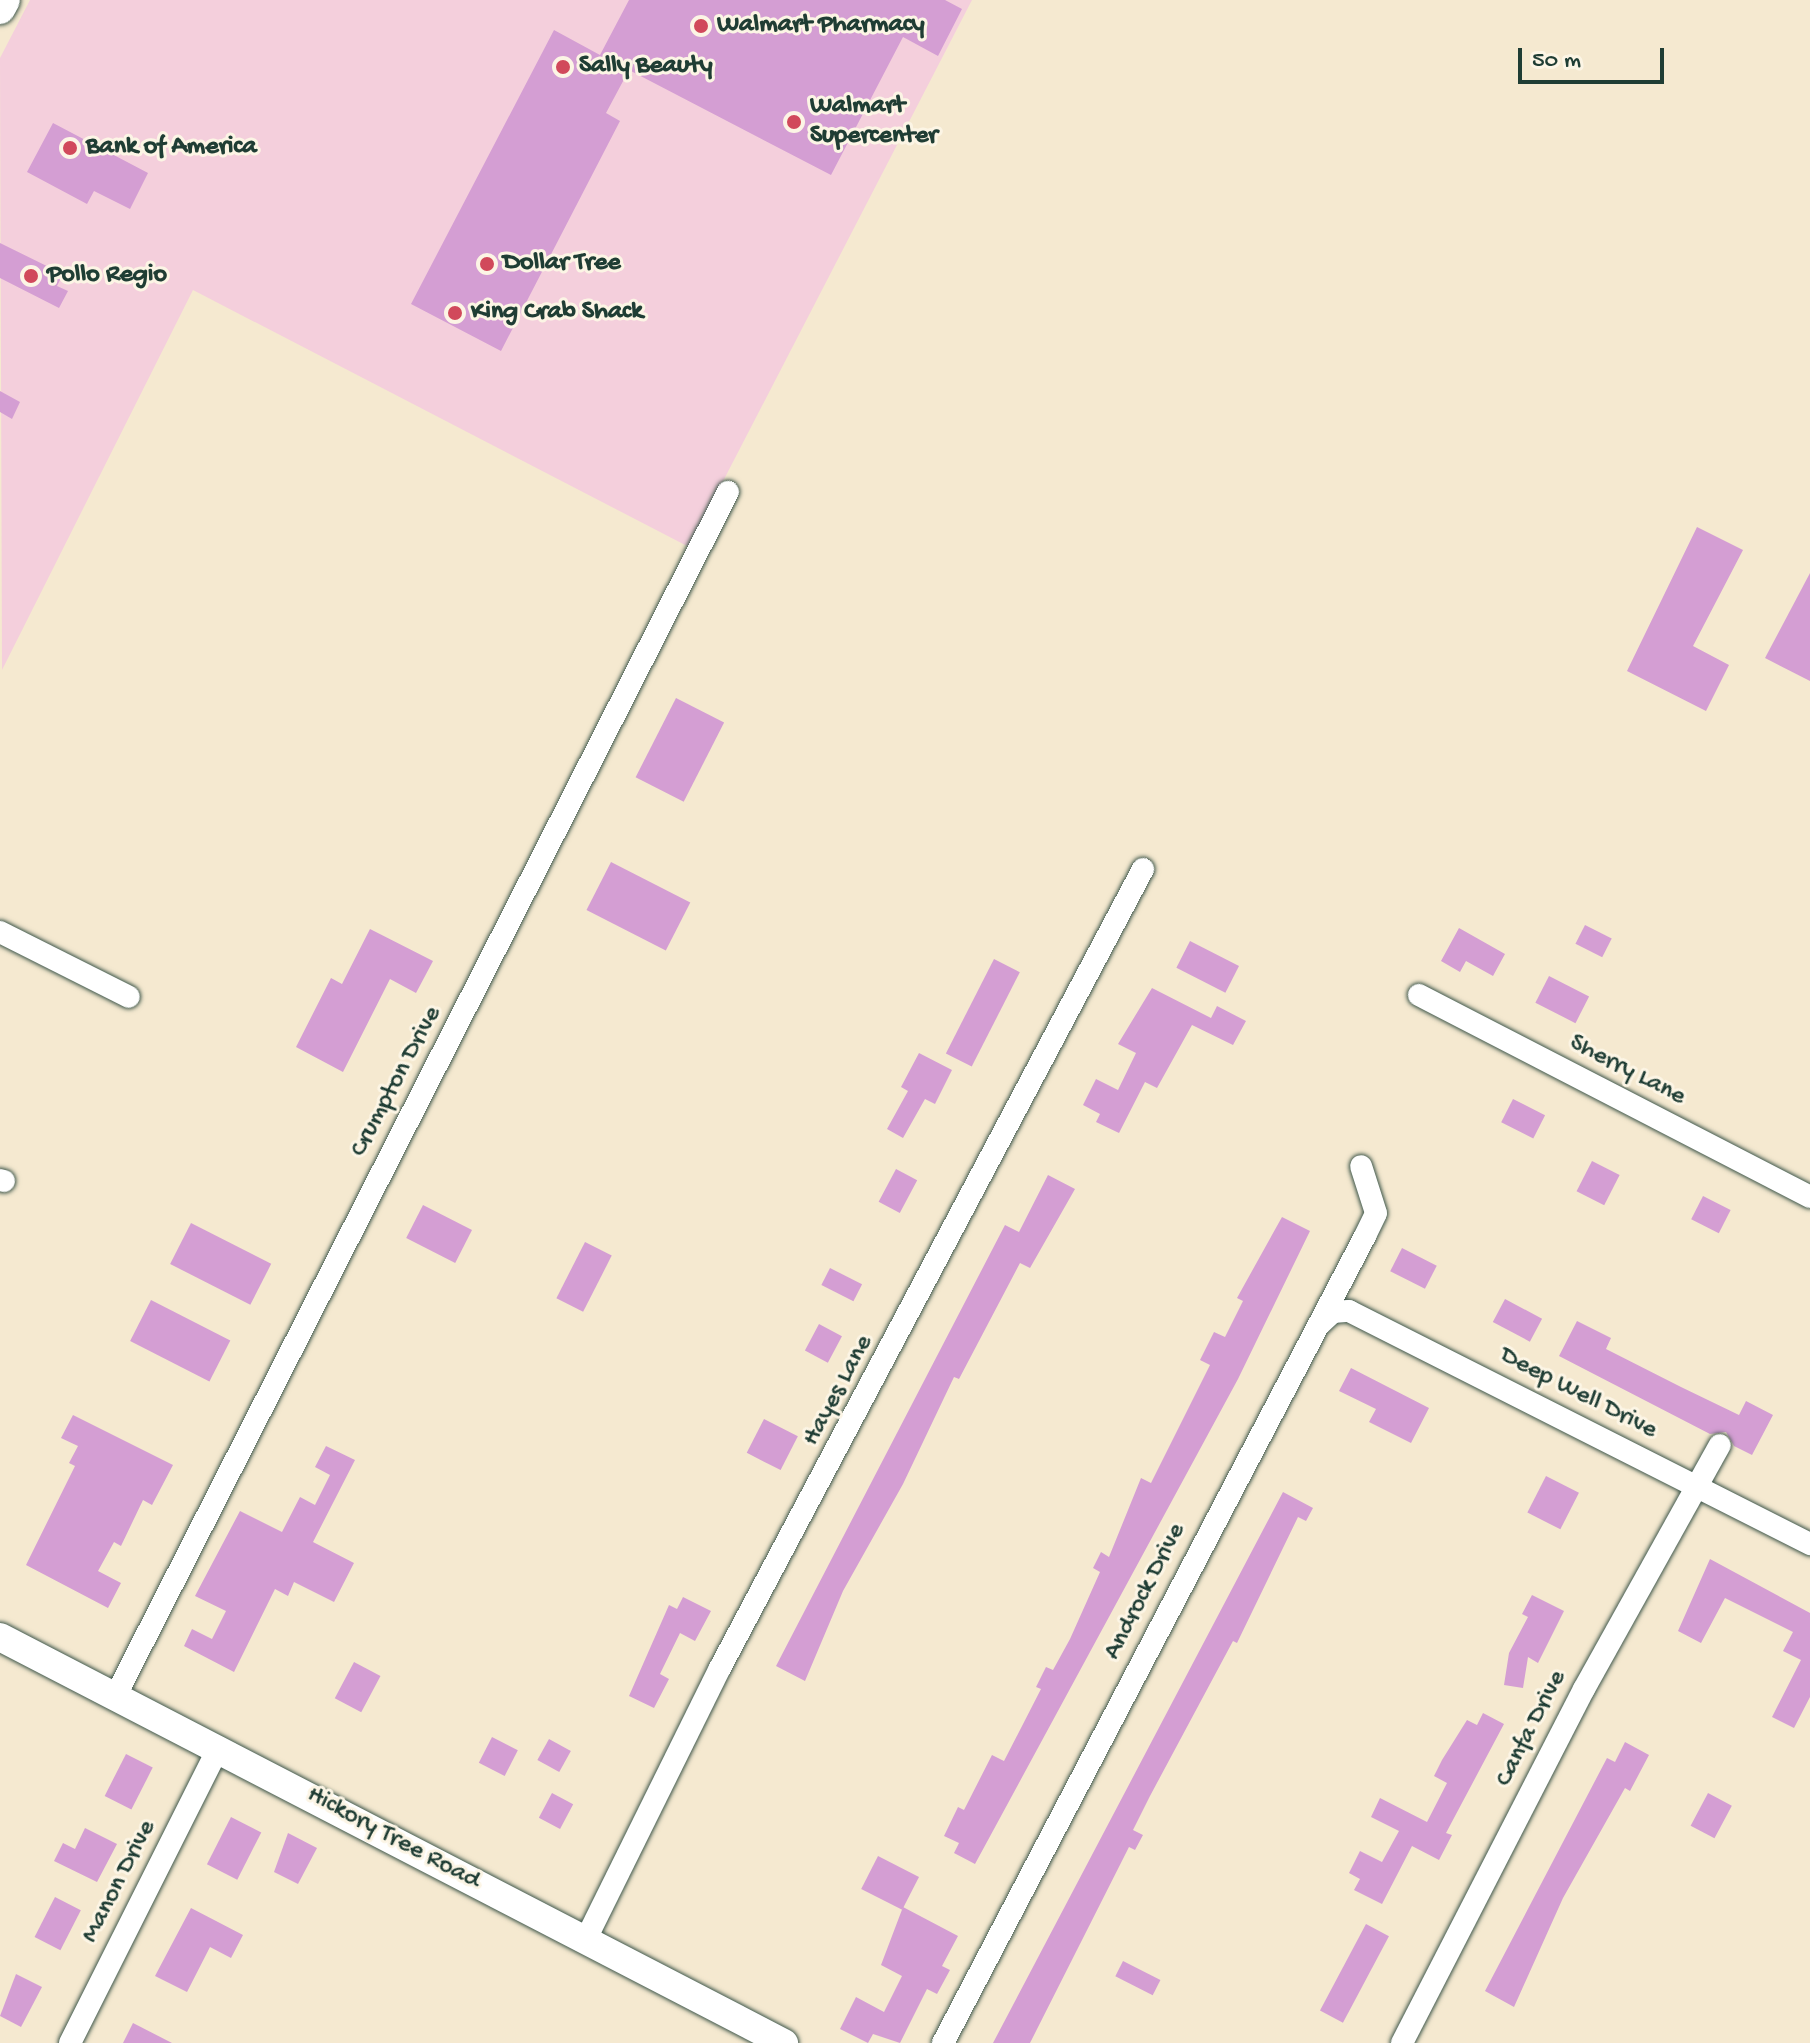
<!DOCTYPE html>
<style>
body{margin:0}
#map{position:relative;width:1810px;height:2043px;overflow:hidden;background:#f5e9d0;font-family:"Gochi Hand",sans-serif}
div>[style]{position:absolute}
.built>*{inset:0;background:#f4cfdc}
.building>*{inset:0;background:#d49ed3;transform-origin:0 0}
.roads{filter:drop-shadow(0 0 2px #3f574b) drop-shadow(0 0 2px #3f574b)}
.minor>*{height:22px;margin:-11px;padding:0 11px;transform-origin:11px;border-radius:11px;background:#fff}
.tertiary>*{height:28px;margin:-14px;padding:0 14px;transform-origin:14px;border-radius:14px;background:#fff}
.secondary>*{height:30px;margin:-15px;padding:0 15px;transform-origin:15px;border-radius:15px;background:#fff}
.dots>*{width:22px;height:22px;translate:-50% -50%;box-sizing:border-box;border:4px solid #fcf5e5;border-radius:50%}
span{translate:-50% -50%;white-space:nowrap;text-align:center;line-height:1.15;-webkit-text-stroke:6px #fcf5e5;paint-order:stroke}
.poi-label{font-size:26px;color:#1f3d34;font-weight:700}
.left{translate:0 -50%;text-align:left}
.street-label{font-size:26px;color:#1f3d34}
.scale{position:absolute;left:1518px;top:48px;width:146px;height:36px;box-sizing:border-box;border:4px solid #1f3d34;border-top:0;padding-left:10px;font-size:24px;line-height:28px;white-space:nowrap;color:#1f3d34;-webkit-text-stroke:6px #fcf5e5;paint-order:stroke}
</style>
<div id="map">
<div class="built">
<i style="clip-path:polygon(30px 0,972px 0,689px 547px,193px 290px,2px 670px,0 58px)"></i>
</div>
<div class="building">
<i style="clip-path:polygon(629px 0,945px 0,962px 9px,938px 56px,903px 37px,831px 175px,629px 70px,606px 113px,620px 121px,501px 351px,411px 304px,554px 30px,600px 55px)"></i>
<i style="clip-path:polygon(53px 123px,148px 173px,130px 209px,94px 191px,87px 204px,27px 172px)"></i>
<i style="clip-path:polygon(0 243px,63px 274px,57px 286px,68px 291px,59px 308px,0 278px)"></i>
<i style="clip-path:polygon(0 391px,20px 402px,12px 419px,0 412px)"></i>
<i style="clip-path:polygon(1697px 527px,1743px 550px,1693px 646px,1729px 665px,1706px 711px,1627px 671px)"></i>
<i style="clip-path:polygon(1810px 573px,1810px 681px,1765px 658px)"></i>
<i style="left:676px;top:698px;width:54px;height:89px;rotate:27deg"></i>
<i style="left:611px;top:862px;width:89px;height:54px;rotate:27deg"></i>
<i style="left:1585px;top:925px;width:30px;height:21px;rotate:27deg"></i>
<i style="clip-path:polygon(1459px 928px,1505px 954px,1493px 976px,1466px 961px,1460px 972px,1441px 961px)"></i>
<i style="clip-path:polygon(370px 929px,433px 961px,416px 993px,390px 979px,343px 1072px,296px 1047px,331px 978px,342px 984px)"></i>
<i style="left:1190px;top:941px;width:55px;height:30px;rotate:27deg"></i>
<i style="left:994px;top:959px;width:29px;height:106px;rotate:27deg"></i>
<i style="left:1549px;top:976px;width:45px;height:30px;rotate:27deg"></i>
<i style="clip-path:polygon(1152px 988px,1211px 1018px,1217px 1006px,1246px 1021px,1233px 1045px,1192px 1025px,1157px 1088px,1145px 1082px,1119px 1133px,1096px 1122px,1100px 1114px,1083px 1105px,1096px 1079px,1118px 1090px,1136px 1053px,1118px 1044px)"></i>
<i style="clip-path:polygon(919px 1053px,952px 1070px,935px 1104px,925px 1099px,903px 1138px,887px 1129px,908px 1091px,901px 1087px)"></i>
<i style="left:1513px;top:1099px;width:36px;height:26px;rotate:27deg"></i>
<i style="left:1592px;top:1161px;width:31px;height:34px;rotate:27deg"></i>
<i style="left:896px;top:1169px;width:24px;height:37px;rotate:28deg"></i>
<i style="clip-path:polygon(1048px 1175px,1075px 1189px,1030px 1268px,1020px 1263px,959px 1379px,954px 1377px,903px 1484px,843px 1591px,805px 1681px,776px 1666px,1005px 1225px,1019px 1232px)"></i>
<i style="left:1703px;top:1196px;width:31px;height:26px;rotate:27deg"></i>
<i style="left:423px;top:1205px;width:55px;height:37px;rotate:27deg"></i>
<i style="clip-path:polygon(1282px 1217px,1310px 1231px,1238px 1379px,975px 1864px,954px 1853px,959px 1843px,944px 1836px,958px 1807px,964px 1810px,992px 1755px,1004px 1761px,1041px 1689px,1036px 1687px,1046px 1667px,1053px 1670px,1070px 1639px,1100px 1572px,1093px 1568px,1101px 1552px,1109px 1557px,1141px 1478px,1151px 1483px,1210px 1365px,1200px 1360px,1214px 1332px,1225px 1337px,1243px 1301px,1237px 1298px)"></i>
<i style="left:191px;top:1223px;width:90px;height:46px;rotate:27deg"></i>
<i style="left:585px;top:1242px;width:30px;height:63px;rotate:27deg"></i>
<i style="left:1402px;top:1248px;width:39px;height:26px;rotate:27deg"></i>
<i style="left:830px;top:1268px;width:36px;height:19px;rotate:27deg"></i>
<i style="left:1505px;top:1299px;width:42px;height:26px;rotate:28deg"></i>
<i style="left:151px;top:1300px;width:89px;height:46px;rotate:27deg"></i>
<i style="clip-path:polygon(1577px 1321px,1611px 1338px,1606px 1349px,1681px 1387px,1739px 1415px,1746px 1401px,1773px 1415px,1752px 1455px,1734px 1446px,1726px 1432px,1710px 1434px,1559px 1356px)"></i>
<i style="left:819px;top:1324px;width:26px;height:30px;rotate:28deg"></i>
<i style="clip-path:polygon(1351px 1368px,1429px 1408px,1411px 1443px,1369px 1422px,1376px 1409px,1339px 1391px)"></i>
<i style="clip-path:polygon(73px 1415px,173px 1465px,152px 1505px,143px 1500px,121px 1546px,114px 1542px,98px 1571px,121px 1583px,108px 1608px,26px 1565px,75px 1466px,69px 1463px,78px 1446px,61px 1438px)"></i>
<i style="left:764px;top:1419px;width:38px;height:38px;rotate:27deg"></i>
<i style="clip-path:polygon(326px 1446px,355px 1460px,313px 1542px,354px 1563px,334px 1602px,294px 1582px,288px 1596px,275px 1589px,234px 1672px,184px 1646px,192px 1629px,212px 1639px,226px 1611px,195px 1596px,240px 1511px,282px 1532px,300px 1497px,315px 1505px,330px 1475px,315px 1467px)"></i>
<i style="left:1546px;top:1476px;width:37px;height:41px;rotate:27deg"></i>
<i style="clip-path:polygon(1283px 1492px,1313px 1508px,1306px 1521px,1298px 1517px,1237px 1643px,1233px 1641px,1150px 1796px,1133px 1830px,1143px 1835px,1135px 1850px,1129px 1847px,1030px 2043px,993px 2043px)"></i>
<i style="clip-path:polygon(1710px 1559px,1810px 1613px,1810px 1697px,1794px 1728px,1772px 1717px,1801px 1660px,1783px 1651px,1793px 1632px,1725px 1598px,1701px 1643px,1678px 1631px)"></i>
<i style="clip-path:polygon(1532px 1595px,1564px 1611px,1538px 1663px,1528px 1657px,1523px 1688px,1504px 1685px,1509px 1653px,1528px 1617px,1522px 1614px)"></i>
<i style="clip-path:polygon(683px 1597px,711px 1611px,695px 1641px,680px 1633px,660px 1674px,669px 1679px,654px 1708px,629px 1696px,669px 1605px,677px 1609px)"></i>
<i style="left:354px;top:1662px;width:30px;height:41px;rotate:28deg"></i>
<i style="clip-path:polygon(1483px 1713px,1504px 1724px,1446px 1833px,1452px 1835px,1439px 1860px,1412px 1846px,1382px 1904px,1354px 1890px,1360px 1879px,1349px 1873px,1360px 1851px,1382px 1862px,1399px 1831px,1371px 1817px,1380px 1798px,1427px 1822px,1447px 1783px,1434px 1776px,1442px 1760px,1467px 1720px,1477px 1725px)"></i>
<i style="left:492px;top:1737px;width:29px;height:29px;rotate:27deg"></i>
<i style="left:549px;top:1739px;width:25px;height:24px;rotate:29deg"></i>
<i style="clip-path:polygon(1625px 1742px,1649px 1755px,1630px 1791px,1625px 1788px,1563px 1898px,1514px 2007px,1485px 1991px,1607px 1758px,1615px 1762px)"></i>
<i style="left:126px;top:1754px;width:30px;height:47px;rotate:27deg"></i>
<i style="left:552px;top:1793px;width:24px;height:28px;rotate:28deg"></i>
<i style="left:1708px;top:1793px;width:27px;height:37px;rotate:28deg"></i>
<i style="left:231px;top:1817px;width:34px;height:53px;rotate:27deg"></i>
<i style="clip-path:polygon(85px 1828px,117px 1844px,97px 1882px,54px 1861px,63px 1843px,75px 1849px)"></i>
<i style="clip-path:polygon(288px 1833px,317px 1848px,298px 1884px,274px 1872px)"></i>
<i style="left:878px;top:1856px;width:46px;height:37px;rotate:27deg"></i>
<i style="left:55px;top:1897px;width:29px;height:45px;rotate:27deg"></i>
<i style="clip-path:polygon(903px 1907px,958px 1936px,942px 1966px,950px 1970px,937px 1994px,927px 1989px,900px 2043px,873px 2034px,868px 2043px,840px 2029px,856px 1997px,884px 2012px,902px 1976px,881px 1965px)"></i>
<i style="clip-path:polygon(191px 1908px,243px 1935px,231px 1958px,210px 1947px,187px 1992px,155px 1976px)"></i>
<i style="left:1366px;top:1924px;width:26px;height:98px;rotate:28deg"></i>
<i style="left:1123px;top:1961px;width:42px;height:17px;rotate:27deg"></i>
<i style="clip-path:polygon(16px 1974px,42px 1987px,21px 2027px,0 2016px)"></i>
<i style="clip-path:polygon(133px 2023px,172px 2043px,123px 2043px)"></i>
</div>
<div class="roads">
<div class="minor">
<i style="left:0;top:932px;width:144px;rotate:26.7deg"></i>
<i style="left:1419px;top:995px;width:440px;rotate:27.3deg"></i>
<i style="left:0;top:1180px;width:4px;rotate:14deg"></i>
<i style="left:1320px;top:1324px;width:18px;rotate:-43deg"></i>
<i style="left:1333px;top:1312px;width:16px;rotate:-4deg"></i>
<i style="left:1349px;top:1311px;width:517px;rotate:26.81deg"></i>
<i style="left:115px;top:1697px;width:1352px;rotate:-63.04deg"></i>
<i style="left:586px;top:1939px;width:302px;rotate:-63.7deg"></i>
<i style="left:720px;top:1668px;width:904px;rotate:-62.1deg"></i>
<i style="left:70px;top:2043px;width:331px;rotate:-63.3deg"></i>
<i style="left:943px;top:2043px;width:911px;rotate:-62.39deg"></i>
<i style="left:1365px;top:1236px;width:25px;rotate:-64deg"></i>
<i style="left:1376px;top:1213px;width:49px;rotate:-107.7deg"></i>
<i style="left:1402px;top:2043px;width:398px;rotate:-62.8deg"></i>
<i style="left:1584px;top:1689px;width:279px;rotate:-60.9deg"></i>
</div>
<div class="tertiary">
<i style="left:0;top:1637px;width:883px;rotate:27.38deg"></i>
</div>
<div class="secondary">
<i style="left:0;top:9px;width:10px;rotate:-61deg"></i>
</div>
</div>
<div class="dots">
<i style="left:701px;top:26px;background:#d1495b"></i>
<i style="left:563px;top:67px;background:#d1495b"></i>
<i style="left:794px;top:122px;background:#d1495b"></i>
<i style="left:70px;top:148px;background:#d1495b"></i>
<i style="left:487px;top:264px;background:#d1495b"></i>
<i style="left:31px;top:276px;background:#d1495b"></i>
<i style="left:455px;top:313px;background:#d1495b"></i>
</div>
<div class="poi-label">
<span class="left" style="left:717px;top:26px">Walmart Pharmacy</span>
<span class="left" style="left:579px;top:67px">Sally Beauty</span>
<span class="left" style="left:810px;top:122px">Walmart<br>Supercenter</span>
<span class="left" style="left:86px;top:148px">Bank of America</span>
<span class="left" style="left:503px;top:264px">Dollar Tree</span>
<span class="left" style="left:47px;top:276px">Pollo Regio</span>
<span class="left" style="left:471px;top:313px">King Crab Shack</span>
</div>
<div class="street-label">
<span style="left:1627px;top:1071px;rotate:27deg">Sherry Lane</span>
<span style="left:397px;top:1082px;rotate:-62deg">Crumpton Drive</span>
<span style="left:839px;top:1391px;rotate:-62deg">Hayes Lane</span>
<span style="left:1578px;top:1394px;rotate:27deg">Deep Well Drive</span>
<span style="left:1146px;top:1592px;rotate:-63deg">Androck Drive</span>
<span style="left:1532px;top:1729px;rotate:-63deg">Canfa Drive</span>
<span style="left:393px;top:1839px;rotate:28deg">Hickory Tree Road</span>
<span style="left:120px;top:1882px;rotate:-63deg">Manon Drive</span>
</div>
<div class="scale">50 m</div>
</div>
